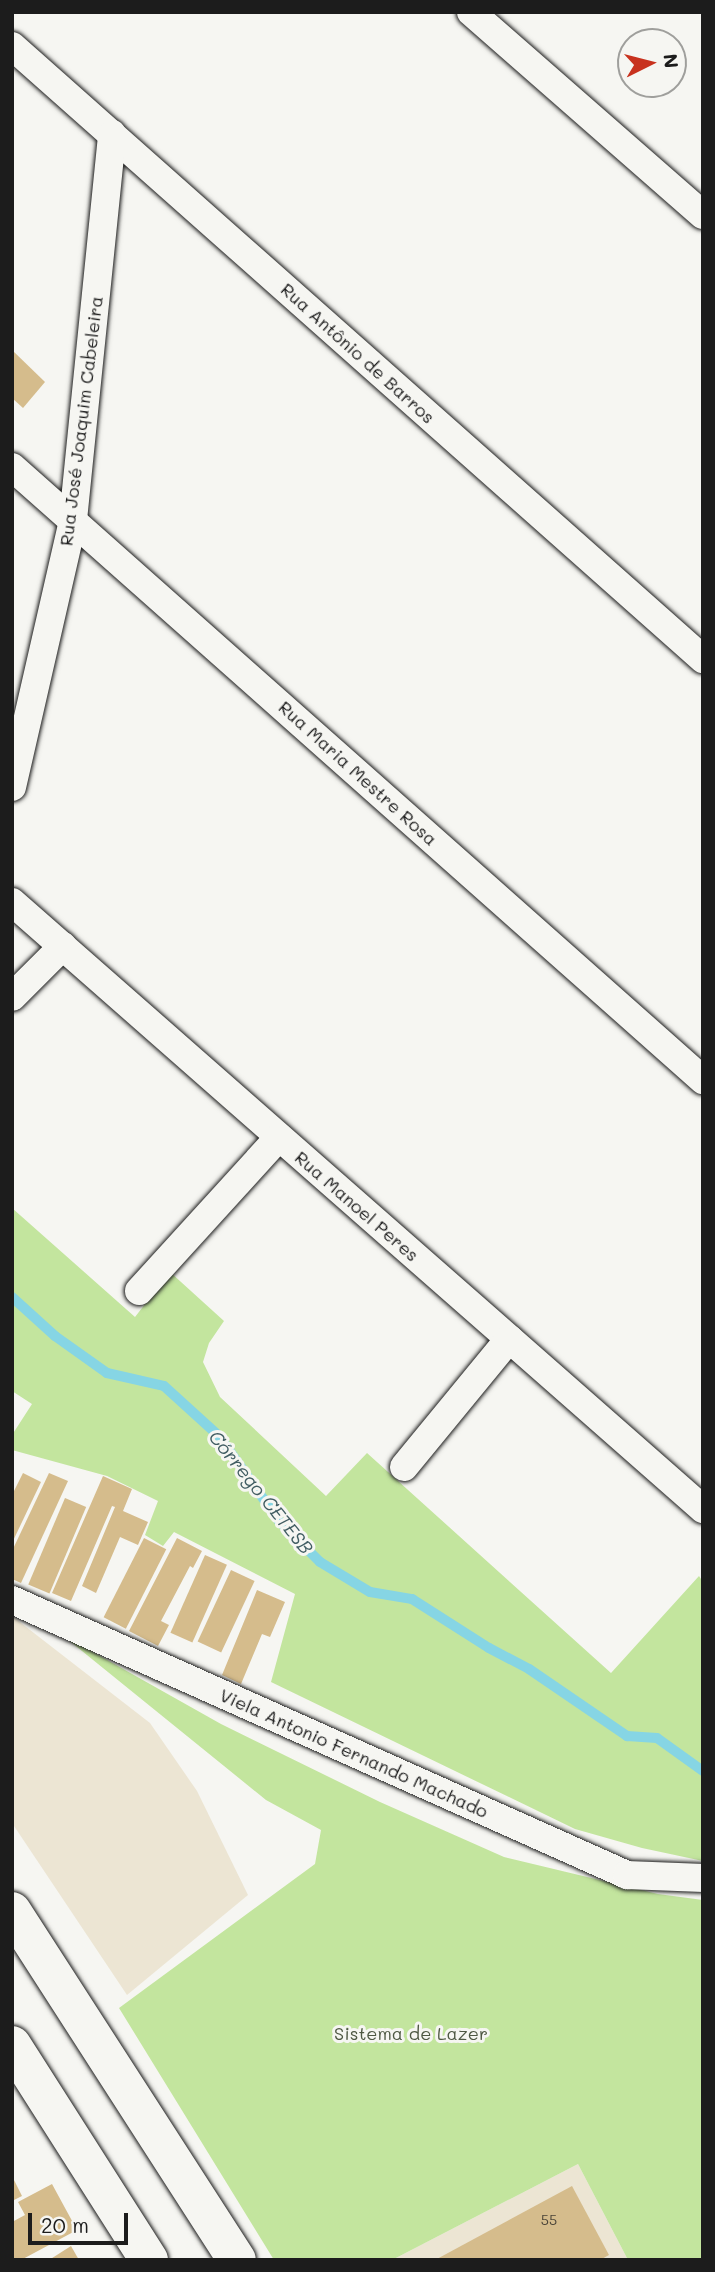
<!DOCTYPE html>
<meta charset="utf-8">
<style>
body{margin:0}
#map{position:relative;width:715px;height:2272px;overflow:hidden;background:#f6f6f2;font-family:Mali,sans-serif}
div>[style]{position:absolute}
.built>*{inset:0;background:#ece5d3}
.green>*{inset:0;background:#c3e59e}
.stream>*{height:10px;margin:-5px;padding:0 5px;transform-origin:5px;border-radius:5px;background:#86d5e4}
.building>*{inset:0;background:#d5bc8c;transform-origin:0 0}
.roads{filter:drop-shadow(0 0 2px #1c1c1c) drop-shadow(0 0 2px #1c1c1c)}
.minor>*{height:28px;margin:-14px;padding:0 14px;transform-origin:14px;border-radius:14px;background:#f6f6f2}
.secondary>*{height:38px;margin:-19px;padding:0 19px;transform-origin:19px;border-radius:19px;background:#f6f6f2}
span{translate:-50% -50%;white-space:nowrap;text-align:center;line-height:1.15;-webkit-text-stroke:6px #f6f6f2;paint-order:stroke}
.number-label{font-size:14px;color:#4a4438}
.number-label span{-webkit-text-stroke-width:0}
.street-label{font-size:18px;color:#1c1c1c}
.park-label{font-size:18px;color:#4e5843}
.water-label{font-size:19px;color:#415d62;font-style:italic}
.frame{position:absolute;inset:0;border:14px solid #1c1c1c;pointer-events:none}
.north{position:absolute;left:617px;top:28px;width:70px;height:70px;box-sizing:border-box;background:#f6f6f2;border:2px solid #9f9f9c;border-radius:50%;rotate:84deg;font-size:19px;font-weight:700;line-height:28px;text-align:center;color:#1c1c1c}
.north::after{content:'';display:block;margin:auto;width:24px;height:32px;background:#c8321e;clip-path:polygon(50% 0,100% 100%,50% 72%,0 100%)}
.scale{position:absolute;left:28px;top:2213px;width:100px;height:32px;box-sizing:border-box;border:4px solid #1c1c1c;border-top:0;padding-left:9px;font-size:21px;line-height:24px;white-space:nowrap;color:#1c1c1c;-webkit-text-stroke:5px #f6f6f2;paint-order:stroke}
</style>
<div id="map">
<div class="built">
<i style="clip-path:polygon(12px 1616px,150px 1723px,197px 1791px,248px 1895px,127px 1995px,12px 1823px)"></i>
<i style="clip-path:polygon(578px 2164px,628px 2260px,392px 2260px)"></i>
</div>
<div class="green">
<i style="clip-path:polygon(12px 1208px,135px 1317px,170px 1272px,224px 1321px,209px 1343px,203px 1362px,220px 1397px,326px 1496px,367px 1453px,611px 1673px,699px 1576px,703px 1582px,703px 1861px,642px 1848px,575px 1829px,271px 1682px,295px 1594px,174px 1532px,163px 1546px,145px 1535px,158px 1501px,107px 1476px,12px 1450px,12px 1435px,32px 1404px,12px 1391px)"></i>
<i style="clip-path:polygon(61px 1634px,221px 1724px,380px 1802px,504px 1857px,658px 1894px,703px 1900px,703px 2260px,628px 2260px,578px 2164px,392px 2260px,274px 2260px,119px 2008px,315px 1864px,321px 1830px,266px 1800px)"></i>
</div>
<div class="stream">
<i style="left:12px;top:1297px;width:58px;rotate:42.2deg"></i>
<i style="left:55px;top:1336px;width:64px;rotate:35.4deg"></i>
<i style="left:107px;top:1373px;width:58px;rotate:12.8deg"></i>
<i style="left:164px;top:1386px;width:74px;rotate:42.3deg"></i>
<i style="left:219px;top:1436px;width:104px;rotate:54.8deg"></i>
<i style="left:279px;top:1521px;width:58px;rotate:45deg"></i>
<i style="left:320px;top:1562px;width:58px;rotate:31deg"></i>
<i style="left:370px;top:1592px;width:43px;rotate:9.5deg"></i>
<i style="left:412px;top:1599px;width:91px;rotate:32.5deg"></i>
<i style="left:489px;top:1648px;width:45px;rotate:27.7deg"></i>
<i style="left:529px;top:1669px;width:119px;rotate:34.4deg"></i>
<i style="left:627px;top:1736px;width:30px;rotate:4deg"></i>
<i style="left:657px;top:1738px;width:57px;rotate:35.7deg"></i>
</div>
<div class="building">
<i style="clip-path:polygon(12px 350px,45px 382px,23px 408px,12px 398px)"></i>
<i style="clip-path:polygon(23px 1473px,41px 1482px,12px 1543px,12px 1495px)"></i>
<i style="clip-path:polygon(49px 1473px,68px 1481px,21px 1583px,12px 1579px,12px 1551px)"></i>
<i style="clip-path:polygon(103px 1476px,132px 1489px,123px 1511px,148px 1522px,138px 1545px,120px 1537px,96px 1593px,82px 1586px,115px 1507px,112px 1506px,71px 1601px,52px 1593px)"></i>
<i style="left:65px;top:1498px;width:23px;height:94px;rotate:23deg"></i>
<i style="left:144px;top:1538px;width:25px;height:89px;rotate:27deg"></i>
<i style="clip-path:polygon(177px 1538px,202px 1551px,193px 1568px,190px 1566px,161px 1621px,169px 1625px,158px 1646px,129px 1631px)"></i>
<i style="left:205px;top:1555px;width:24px;height:85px;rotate:24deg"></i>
<i style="left:231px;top:1570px;width:26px;height:79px;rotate:25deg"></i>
<i style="clip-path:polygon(257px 1590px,285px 1602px,270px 1637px,262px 1634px,241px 1684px,222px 1675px)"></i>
<i style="clip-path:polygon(12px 2176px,22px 2196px,12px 2201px)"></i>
<i style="clip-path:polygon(52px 2184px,77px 2230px,21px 2260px,12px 2260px,12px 2222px,25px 2215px,18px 2202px)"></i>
<i style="clip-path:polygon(572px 2186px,609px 2255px,600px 2260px,435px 2260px)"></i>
<i style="clip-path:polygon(71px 2246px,79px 2260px,49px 2260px)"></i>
</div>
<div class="roads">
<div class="minor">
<i style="left:471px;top:12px;width:308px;rotate:41.2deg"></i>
<i style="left:12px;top:46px;width:924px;rotate:41.58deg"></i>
<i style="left:12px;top:467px;width:924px;rotate:41.58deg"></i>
<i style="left:12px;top:787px;width:274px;rotate:-77.1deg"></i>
<i style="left:73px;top:520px;width:388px;rotate:-84.2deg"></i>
<i style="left:12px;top:902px;width:920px;rotate:41.3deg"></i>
<i style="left:12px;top:997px;width:72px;rotate:-45deg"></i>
<i style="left:139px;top:1291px;width:208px;rotate:-47.7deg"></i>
<i style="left:404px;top:1467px;width:166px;rotate:-50.6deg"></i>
<i style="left:12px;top:1600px;width:674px;rotate:24.09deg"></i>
<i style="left:627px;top:1875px;width:76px;rotate:2.3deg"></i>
</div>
<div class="secondary">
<i style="left:12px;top:1911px;width:415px;rotate:57.2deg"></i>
<i style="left:12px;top:2045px;width:255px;rotate:57.5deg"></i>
</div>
</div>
<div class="number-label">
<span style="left:549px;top:2220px">55</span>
</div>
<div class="street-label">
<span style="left:358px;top:353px;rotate:42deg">Rua Antônio de Barros</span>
<span style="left:81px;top:421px;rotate:-83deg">Rua José Joaquim Cabeleira</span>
<span style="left:358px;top:773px;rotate:42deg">Rua Maria Mestre Rosa</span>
<span style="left:357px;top:1206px;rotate:41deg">Rua Manoel Peres</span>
<span style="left:354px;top:1753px;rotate:24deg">Viela Antonio Fernando Machado</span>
</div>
<div class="park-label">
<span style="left:411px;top:2033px">Sistema de Lazer</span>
</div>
<div class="water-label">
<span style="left:261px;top:1492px;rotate:51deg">Córrego CETESB</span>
</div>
<div class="frame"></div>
<div class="north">N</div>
<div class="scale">20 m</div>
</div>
